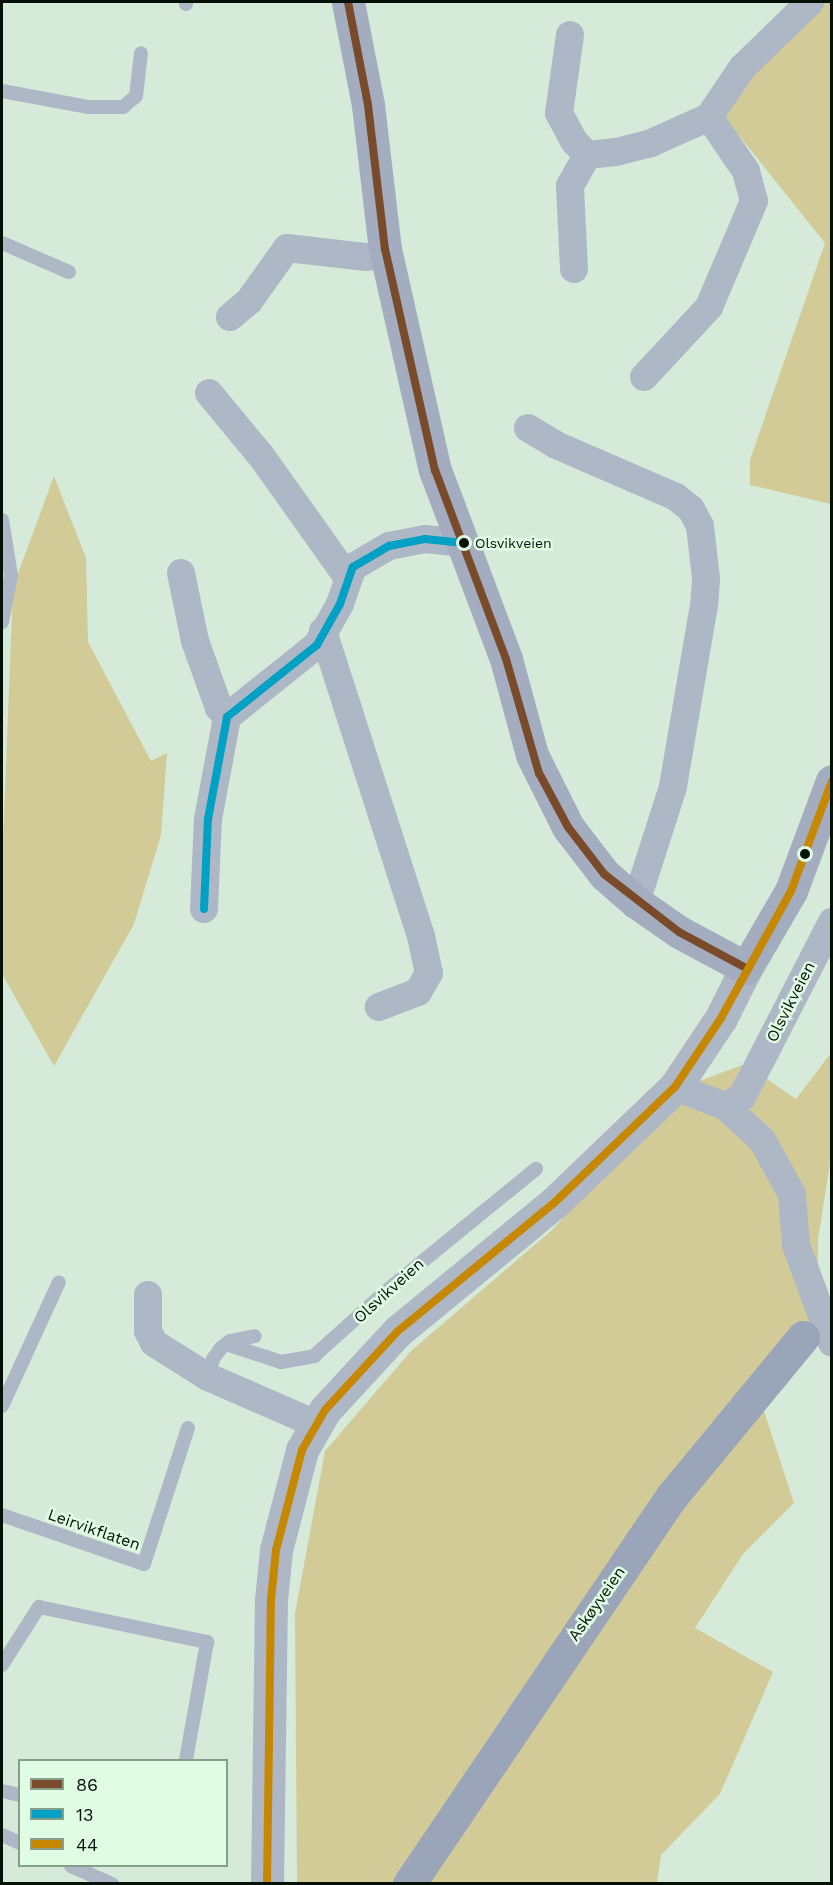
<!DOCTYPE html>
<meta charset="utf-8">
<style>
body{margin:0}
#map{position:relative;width:833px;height:1885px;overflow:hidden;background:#d6ead9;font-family:"Work Sans",sans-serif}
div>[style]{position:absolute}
.green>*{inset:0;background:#d2cb98}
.service>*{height:14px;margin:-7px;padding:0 7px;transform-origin:7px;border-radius:7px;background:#aeb7c5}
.minor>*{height:28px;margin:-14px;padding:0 14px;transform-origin:14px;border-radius:14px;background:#aeb7c5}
.tertiary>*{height:33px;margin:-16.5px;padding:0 16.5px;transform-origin:16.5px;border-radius:16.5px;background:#aeb7c5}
.secondary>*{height:33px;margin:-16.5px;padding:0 16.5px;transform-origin:16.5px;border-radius:16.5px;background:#a3adbf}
.primary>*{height:33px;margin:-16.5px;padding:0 16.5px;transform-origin:16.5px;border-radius:16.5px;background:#9ba5ba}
.bus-1>*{height:8px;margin:-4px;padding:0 4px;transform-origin:4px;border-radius:4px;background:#7a4b2a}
.bus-2>*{height:8px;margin:-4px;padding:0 4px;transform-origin:4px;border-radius:4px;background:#00a1c4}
.bus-3>*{height:8px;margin:-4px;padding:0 4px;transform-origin:4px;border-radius:4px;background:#c78801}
.dots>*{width:16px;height:16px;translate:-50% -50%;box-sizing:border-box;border:3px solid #e0fde4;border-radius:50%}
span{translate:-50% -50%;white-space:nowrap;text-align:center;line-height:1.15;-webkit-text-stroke:5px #e0fde4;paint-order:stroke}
.bus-label{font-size:14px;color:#051007}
.left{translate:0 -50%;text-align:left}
.street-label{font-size:16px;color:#051007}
.frame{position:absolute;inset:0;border:3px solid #051007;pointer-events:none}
.legend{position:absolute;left:18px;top:1759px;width:210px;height:108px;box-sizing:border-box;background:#e0fde4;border:2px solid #889e8c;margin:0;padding:8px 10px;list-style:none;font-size:18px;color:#051007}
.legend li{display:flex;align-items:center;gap:12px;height:30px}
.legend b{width:30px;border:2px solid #889e8c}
</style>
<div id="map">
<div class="green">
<i style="clip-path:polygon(814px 2px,831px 2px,831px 504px,750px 485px,750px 460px,825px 243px,717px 108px)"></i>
<i style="clip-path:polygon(54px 476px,86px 558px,88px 642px,151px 761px,167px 753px,161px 835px,134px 924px,54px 1066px,2px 974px,2px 867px,13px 587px)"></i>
<i style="clip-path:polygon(831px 1053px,831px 1157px,818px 1239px,818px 1316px,761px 1402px,794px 1503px,743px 1554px,695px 1628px,773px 1672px,720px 1794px,661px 1855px,657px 1883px,297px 1884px,295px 1613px,325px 1451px,411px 1351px,552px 1230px,686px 1086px,745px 1064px,796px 1099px)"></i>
</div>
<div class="service">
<i style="left:186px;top:4px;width:2px;rotate:-90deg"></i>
<i style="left:2px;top:91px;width:87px;rotate:10.5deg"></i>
<i style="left:88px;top:107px;width:35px"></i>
<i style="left:123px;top:107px;width:17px;rotate:-40deg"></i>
<i style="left:136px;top:96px;width:43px;rotate:-83.4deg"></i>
<i style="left:2px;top:243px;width:73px;rotate:23.4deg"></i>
<i style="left:2px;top:520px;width:56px;rotate:80.7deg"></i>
<i style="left:11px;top:575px;width:48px;rotate:100.8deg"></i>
<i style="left:226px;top:1344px;width:58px;rotate:18.1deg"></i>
<i style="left:281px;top:1362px;width:34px;rotate:-10deg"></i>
<i style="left:314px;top:1356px;width:96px;rotate:-42deg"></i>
<i style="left:385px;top:1292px;width:195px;rotate:-39.2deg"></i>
<i style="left:208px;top:1377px;width:19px;rotate:-74deg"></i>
<i style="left:213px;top:1359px;width:14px;rotate:-54deg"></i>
<i style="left:221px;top:1348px;width:11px;rotate:-38deg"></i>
<i style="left:230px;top:1341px;width:25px;rotate:-11deg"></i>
<i style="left:2px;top:1406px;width:136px;rotate:-65.3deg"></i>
<i style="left:2px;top:1515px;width:150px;rotate:19deg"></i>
<i style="left:144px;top:1564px;width:143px;rotate:-72.1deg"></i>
<i style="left:2px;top:1665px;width:69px;rotate:-57.5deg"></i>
<i style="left:39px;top:1607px;width:172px;rotate:11.8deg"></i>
<i style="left:207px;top:1642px;width:120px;rotate:100.1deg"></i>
<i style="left:2px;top:1791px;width:18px;rotate:13deg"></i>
<i style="left:2px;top:1835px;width:20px;rotate:24deg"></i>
<i style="left:71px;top:1866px;width:45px;rotate:23.7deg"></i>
</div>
<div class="minor">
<i style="left:570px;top:35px;width:79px;rotate:98deg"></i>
<i style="left:559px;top:113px;width:32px;rotate:62deg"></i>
<i style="left:574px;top:141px;width:19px;rotate:47deg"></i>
<i style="left:587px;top:155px;width:29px;rotate:-6deg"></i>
<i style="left:616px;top:152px;width:36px;rotate:-14deg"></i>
<i style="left:651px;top:143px;width:64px;rotate:-24.1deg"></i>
<i style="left:709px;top:117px;width:59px;rotate:-56deg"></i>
<i style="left:742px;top:68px;width:95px;rotate:-44.1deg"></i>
<i style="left:574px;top:269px;width:83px;rotate:-92.8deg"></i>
<i style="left:570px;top:186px;width:35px;rotate:-61deg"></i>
<i style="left:230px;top:317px;width:25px;rotate:-40deg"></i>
<i style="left:249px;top:301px;width:65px;rotate:-54.4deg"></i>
<i style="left:287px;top:248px;width:80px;rotate:6.5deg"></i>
<i style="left:366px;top:257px;width:21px;rotate:-8deg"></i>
<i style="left:644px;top:377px;width:96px;rotate:-47.1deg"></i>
<i style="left:709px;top:307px;width:115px;rotate:-67deg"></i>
<i style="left:754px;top:201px;width:31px;rotate:-105deg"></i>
<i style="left:746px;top:171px;width:65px;rotate:-124.4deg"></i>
<i style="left:209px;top:393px;width:83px;rotate:50.4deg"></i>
<i style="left:262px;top:457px;width:148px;rotate:54.6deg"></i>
<i style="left:528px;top:428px;width:33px;rotate:31deg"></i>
<i style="left:556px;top:445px;width:131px;rotate:23.4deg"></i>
<i style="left:676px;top:497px;width:19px;rotate:39deg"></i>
<i style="left:691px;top:509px;width:19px;rotate:62deg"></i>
<i style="left:700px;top:526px;width:53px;rotate:83.5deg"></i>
<i style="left:706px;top:579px;width:26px;rotate:94deg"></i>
<i style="left:704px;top:605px;width:185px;rotate:99.7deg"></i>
<i style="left:673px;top:787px;width:121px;rotate:107.8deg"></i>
<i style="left:181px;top:573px;width:69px;rotate:78.4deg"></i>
<i style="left:195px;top:641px;width:71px;rotate:70.3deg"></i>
<i style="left:219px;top:708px;width:12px;rotate:48deg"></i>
<i style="left:323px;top:631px;width:320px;rotate:72.2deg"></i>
<i style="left:421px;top:936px;width:38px;rotate:78deg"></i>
<i style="left:429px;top:973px;width:22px;rotate:120deg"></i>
<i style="left:418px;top:992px;width:42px;rotate:159deg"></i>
<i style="left:204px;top:909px;width:90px;rotate:-87.5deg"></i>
<i style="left:208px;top:819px;width:104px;rotate:-79.4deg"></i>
<i style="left:227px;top:717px;width:115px;rotate:-38.7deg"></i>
<i style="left:317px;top:645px;width:47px;rotate:-60.7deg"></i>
<i style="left:340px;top:604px;width:39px;rotate:-71deg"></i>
<i style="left:353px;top:567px;width:42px;rotate:-30.3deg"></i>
<i style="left:389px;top:546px;width:37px;rotate:-11deg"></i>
<i style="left:425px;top:539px;width:39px;rotate:6deg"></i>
<i style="left:675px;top:1087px;width:53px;rotate:20.8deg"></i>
<i style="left:725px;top:1106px;width:50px;rotate:42.6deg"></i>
<i style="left:762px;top:1140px;width:62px;rotate:60.9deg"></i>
<i style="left:792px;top:1194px;width:51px;rotate:85.5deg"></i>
<i style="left:796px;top:1245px;width:104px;rotate:69.8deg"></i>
<i style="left:725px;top:1106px;width:19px;rotate:-28deg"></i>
<i style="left:742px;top:1097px;width:197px;rotate:-62.8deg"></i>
<i style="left:148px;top:1295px;width:36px;rotate:90deg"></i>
<i style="left:148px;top:1331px;width:13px;rotate:63deg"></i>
<i style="left:154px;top:1343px;width:64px;rotate:32.2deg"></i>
<i style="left:208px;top:1377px;width:118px;rotate:23.5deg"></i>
</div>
<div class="tertiary">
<i style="left:267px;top:1884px;width:284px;rotate:-89.2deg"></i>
<i style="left:271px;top:1600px;width:50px;rotate:-84.3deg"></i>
<i style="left:276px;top:1550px;width:103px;rotate:-75.4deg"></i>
<i style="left:302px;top:1450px;width:46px;rotate:-60.1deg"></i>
<i style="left:325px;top:1410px;width:108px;rotate:-47.3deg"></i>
<i style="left:398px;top:1331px;width:202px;rotate:-39.4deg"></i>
<i style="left:554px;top:1203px;width:168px;rotate:-43.8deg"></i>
<i style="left:675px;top:1087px;width:83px;rotate:-56.3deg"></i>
<i style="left:721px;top:1018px;width:56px;rotate:-63.4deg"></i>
</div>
<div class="secondary">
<i style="left:348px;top:2px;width:105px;rotate:79deg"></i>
<i style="left:368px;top:105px;width:145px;rotate:83.3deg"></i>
<i style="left:385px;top:249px;width:227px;rotate:77.3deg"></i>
<i style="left:435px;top:470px;width:202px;rotate:69.4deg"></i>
<i style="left:506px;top:659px;width:99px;rotate:74.8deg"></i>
<i style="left:532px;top:755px;width:80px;rotate:63.4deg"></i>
<i style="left:568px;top:827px;width:59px;rotate:52.5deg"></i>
<i style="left:604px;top:874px;width:43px;rotate:41.2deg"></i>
<i style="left:636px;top:902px;width:52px;rotate:34.9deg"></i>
<i style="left:679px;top:932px;width:76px;rotate:28.2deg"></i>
<i style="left:746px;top:968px;width:89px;rotate:-59.7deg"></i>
<i style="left:791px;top:891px;width:117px;rotate:-69.6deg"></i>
</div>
<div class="primary">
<i style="left:409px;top:1884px;width:469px;rotate:-55.9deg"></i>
<i style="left:672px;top:1496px;width:206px;rotate:-50.5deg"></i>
</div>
<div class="bus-1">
<i style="left:348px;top:2px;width:105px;rotate:79deg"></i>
<i style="left:368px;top:105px;width:145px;rotate:83.3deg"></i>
<i style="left:385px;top:249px;width:227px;rotate:77.3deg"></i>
<i style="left:435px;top:470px;width:202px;rotate:69.4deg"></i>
<i style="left:506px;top:659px;width:119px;rotate:73.9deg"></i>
<i style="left:539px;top:773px;width:61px;rotate:61.8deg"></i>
<i style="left:568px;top:827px;width:59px;rotate:52.5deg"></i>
<i style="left:604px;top:874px;width:95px;rotate:37.7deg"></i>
<i style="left:679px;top:932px;width:76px;rotate:28.2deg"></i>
</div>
<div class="bus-2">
<i style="left:204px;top:909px;width:90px;rotate:-87.5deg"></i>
<i style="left:208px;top:819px;width:104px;rotate:-79.4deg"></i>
<i style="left:227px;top:717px;width:115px;rotate:-38.7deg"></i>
<i style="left:317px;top:645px;width:47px;rotate:-60.7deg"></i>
<i style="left:340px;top:604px;width:39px;rotate:-71deg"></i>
<i style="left:353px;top:567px;width:42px;rotate:-30.3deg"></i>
<i style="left:389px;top:546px;width:37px;rotate:-11deg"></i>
<i style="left:425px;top:539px;width:39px;rotate:6deg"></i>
</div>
<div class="bus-3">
<i style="left:267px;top:1884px;width:284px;rotate:-89.2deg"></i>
<i style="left:271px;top:1600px;width:50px;rotate:-84.3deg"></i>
<i style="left:276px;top:1550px;width:103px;rotate:-75.4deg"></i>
<i style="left:302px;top:1450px;width:46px;rotate:-60.1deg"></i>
<i style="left:325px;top:1410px;width:108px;rotate:-47.3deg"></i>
<i style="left:398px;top:1331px;width:202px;rotate:-39.4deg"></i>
<i style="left:554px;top:1203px;width:168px;rotate:-43.8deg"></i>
<i style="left:675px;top:1087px;width:83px;rotate:-56.3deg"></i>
<i style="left:721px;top:1018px;width:145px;rotate:-61.1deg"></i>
<i style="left:791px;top:891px;width:117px;rotate:-69.6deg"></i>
</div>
<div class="dots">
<i style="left:464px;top:543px;background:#051007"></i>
<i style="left:805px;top:854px;background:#051007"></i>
</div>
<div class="bus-label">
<span class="left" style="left:475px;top:543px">Olsvikveien</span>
</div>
<div class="street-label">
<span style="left:791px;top:1002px;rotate:-63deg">Olsvikveien</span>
<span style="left:389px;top:1291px;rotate:-42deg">Olsvikveien</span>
<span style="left:94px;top:1530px;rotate:19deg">Leirvikflaten</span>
<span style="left:597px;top:1604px;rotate:-55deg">Askøyveien</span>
</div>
<div class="frame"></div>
<ul class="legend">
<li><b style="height:8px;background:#7a4b2a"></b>86</li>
<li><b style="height:8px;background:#00a1c4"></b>13</li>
<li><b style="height:8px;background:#c78801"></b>44</li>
</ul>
</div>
